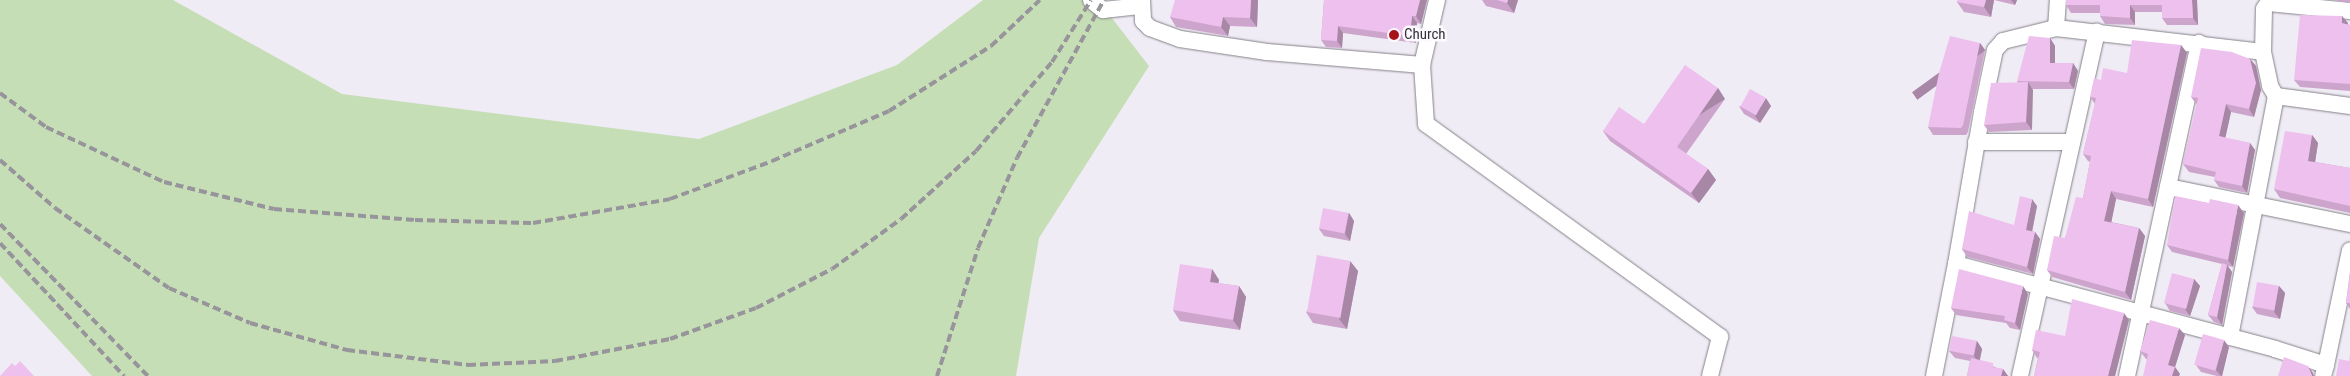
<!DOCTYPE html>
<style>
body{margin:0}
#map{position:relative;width:2350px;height:376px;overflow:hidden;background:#f0ecf5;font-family:"Roboto Condensed",sans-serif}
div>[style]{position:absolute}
.green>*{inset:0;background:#c5deb5}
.roads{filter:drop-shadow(0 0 1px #858189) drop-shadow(0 0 1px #858189)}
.street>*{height:16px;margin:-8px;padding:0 8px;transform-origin:8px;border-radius:8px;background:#fff}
.rail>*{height:4px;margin-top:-2px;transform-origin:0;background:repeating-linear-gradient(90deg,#97949b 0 8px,transparent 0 12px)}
.wall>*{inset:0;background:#cda5cc}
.shaded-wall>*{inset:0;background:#a786a6;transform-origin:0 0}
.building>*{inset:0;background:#eec0ed;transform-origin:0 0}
.dots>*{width:14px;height:14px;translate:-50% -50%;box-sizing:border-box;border:2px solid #fcfafe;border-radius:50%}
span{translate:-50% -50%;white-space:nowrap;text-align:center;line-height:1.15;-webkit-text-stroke:5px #fcfafe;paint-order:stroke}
.poi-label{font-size:15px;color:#343236}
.left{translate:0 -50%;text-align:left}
</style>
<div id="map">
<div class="green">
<i style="clip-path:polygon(0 0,173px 0,342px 94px,699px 139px,897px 65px,983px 0,1098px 0,1149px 66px,1039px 238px,1016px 376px,92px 376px,0 276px)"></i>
</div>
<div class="roads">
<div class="street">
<i style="left:1091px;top:0;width:16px;rotate:40deg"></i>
<i style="left:1103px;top:10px;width:37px;rotate:-6deg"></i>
<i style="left:1142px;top:0;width:21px;rotate:87deg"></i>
<i style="left:1143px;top:21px;width:10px;rotate:45deg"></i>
<i style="left:1150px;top:28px;width:32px;rotate:20deg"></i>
<i style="left:1180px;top:39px;width:88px;rotate:8.5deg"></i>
<i style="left:1267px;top:52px;width:156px;rotate:4.8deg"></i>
<i style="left:1437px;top:0;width:67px;rotate:103deg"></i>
<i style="left:1422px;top:65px;width:59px;rotate:86.1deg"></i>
<i style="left:1426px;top:124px;width:363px;rotate:35.9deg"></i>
<i style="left:1720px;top:337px;width:40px;rotate:104.4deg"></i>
<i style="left:2350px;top:11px;width:82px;rotate:-174.4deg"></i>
<i style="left:2268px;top:3px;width:7px;rotate:124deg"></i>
<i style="left:2264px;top:9px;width:43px;rotate:91.3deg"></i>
<i style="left:2263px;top:52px;width:35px;rotate:78deg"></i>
<i style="left:2270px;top:86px;width:12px;rotate:59deg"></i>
<i style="left:2276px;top:96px;width:75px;rotate:7.7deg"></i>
<i style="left:2056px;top:28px;width:28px;rotate:-86deg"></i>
<i style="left:1976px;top:142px;width:96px"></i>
<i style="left:2168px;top:187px;width:186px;rotate:11.5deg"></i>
<i style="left:1956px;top:264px;width:154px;rotate:-80.3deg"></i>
<i style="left:1982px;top:112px;width:63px;rotate:-78.2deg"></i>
<i style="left:1995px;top:50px;width:12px;rotate:-48deg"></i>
<i style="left:2003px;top:41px;width:55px;rotate:-13.8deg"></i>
<i style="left:2056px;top:28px;width:208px;rotate:6.6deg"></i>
<i style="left:2230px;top:337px;width:245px;rotate:-79.2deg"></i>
<i style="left:2326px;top:365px;width:117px;rotate:-78.2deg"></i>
<i style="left:1934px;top:376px;width:114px;rotate:-78.9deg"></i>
<i style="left:1956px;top:264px;width:330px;rotate:14.9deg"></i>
<i style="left:2275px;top:349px;width:53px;rotate:17.4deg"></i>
<i style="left:2326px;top:365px;width:11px;rotate:105deg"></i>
<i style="left:2020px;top:376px;width:353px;rotate:-77.4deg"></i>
<i style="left:2127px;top:376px;width:341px;rotate:-77.8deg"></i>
</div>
</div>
<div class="rail">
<i style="left:0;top:93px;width:57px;rotate:36.5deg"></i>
<i style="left:46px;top:127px;width:130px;rotate:25deg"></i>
<i style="left:164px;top:182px;width:113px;rotate:13.8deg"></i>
<i style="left:274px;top:209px;width:141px;rotate:4.5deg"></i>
<i style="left:415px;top:220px;width:118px;rotate:1.5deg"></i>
<i style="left:533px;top:223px;width:139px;rotate:-9.9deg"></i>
<i style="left:670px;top:199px;width:109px;rotate:-20.4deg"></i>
<i style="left:772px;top:161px;width:127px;rotate:-23.1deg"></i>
<i style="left:889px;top:111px;width:121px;rotate:-32.5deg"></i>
<i style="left:991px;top:46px;width:67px;rotate:-43.2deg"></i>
<i style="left:0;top:160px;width:73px;rotate:41.1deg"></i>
<i style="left:55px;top:208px;width:139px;rotate:35.1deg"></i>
<i style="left:169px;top:288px;width:88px;rotate:23.4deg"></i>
<i style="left:250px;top:323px;width:101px;rotate:15.6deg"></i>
<i style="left:347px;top:350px;width:122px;rotate:7.1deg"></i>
<i style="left:468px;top:365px;width:87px;rotate:-2.6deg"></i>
<i style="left:555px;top:361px;width:117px;rotate:-10.8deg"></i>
<i style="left:670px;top:339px;width:91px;rotate:-19.8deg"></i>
<i style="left:756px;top:308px;width:85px;rotate:-27.2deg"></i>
<i style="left:832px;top:269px;width:85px;rotate:-35.9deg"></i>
<i style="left:901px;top:219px;width:101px;rotate:-42.2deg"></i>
<i style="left:976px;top:151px;width:117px;rotate:-49.5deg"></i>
<i style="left:1052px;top:62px;width:73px;rotate:-57.8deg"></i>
<i style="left:0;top:224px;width:212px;rotate:45.8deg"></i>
<i style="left:0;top:243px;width:182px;rotate:47deg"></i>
<i style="left:937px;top:376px;width:134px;rotate:-72.2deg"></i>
<i style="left:978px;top:248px;width:98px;rotate:-66.6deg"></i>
<i style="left:1017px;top:158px;width:180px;rotate:-61.2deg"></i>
</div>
<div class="wall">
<i style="clip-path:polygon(1258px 0,1257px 27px,1230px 26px,1228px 36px,1176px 27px,1170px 17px)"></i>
<i style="clip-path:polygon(1324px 0,1427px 0,1421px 24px,1417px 23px,1416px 43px,1343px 33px,1342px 48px,1326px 47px,1321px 40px)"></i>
<i style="clip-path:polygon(1482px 0,1518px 0,1514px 13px,1486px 6px)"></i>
<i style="clip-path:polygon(1957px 0,2017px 0,2015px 5px,1994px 0,1991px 17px,1964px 12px,1957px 2px)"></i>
<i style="clip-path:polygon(2066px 0,2197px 0,2198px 25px,2167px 25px,2162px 18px,2162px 12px,2135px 12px,2135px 25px,2105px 24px,2100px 16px,2100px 13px,2071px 13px,2066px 5px)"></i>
<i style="clip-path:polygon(2334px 0,2350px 0,2350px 3px)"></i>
<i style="clip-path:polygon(2342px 16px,2347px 24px,2350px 25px,2350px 91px,2300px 87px,2294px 80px)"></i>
<i style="clip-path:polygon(2050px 38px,2055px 46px,2055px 63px,2073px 63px,2078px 71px,2074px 89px,2032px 89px,2032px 130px,1989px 132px,1984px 125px,2018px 83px,2017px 81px)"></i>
<i style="clip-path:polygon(1980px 43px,1985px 50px,1968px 132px,1966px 135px,1933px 135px,1928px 127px)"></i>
<i style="clip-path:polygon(2181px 45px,2187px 53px,2153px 207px,2116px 199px,2111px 222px,2139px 228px,2145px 236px,2131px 300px,2052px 277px,2047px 270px,2065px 238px,2083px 198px,2090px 162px,2088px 161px,2083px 154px,2095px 104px,2090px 97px,2101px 80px,2127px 73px)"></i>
<i style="clip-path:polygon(2250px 59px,2256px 66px,2261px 90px,2254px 117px,2231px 112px,2225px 138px,2250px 143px,2255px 150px,2247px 193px,2219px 187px,2214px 180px,2215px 177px,2189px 172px,2183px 164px,2197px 105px,2191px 97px)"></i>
<i style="clip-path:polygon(1718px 88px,1725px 99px,1686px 154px,1708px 169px,1716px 180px,1699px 203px,1610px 141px,1603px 131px,1644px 124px)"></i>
<i style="clip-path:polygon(1739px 106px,1771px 106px,1760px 123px,1744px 114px)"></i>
<i style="clip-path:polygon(2312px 135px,2318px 143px,2315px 162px,2350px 168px,2350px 213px,2280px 198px,2274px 189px)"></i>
<i style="clip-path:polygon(2037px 206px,2032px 231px,2035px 232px,2040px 239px,2033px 274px,1967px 257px,1962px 249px,2014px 225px)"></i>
<i style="clip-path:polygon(1349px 213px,1354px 221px,1350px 241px,1324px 236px,1319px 229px)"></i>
<i style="clip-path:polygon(2244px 213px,2233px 267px,2228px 266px,2232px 272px,2222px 325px,2214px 322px,2208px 315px,2222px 264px,2172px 252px,2167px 245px)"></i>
<i style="clip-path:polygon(1350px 261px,1358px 271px,1347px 329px,1313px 323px,1306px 312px)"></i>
<i style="clip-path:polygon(1212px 269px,1219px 280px,1218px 283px,1239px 286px,1246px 297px,1240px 330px,1180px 321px,1173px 310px)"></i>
<i style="clip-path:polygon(2350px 272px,2350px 309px,2346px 303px)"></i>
<i style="clip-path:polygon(2194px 279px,2200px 286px,2190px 316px,2170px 311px,2165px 303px)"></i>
<i style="clip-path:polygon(2279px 286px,2285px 293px,2280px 319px,2257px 314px,2252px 307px)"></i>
<i style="clip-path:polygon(2028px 294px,2020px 330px,2010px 328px,2006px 323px,1956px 315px,1951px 308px)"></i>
<i style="clip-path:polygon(2129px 320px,2115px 376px,2034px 376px,2038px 358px,2037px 358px,2032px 350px,2065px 336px)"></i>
<i style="clip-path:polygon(2185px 335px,2175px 367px,2180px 374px,2146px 359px,2140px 351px)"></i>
<i style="clip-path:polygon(1977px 341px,1982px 349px,1980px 360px,1997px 368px,2003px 369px,2008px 376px,1967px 376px,1970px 361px,1955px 358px,1949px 351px)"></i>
<i style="clip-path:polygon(2229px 347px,2222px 376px,2217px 376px,2201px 372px,2196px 365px)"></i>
</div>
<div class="shaded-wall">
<i style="clip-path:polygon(1251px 0,1258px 0,1257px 27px,1250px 18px)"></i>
<i style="clip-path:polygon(1420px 0,1427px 0,1421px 24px,1416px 16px)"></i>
<i style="clip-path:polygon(1508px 0,1518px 0,1514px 13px,1507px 3px)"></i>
<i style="clip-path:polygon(1986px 0,1994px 0,1991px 17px,1984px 7px)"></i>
<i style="clip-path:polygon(2011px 0,2017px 0,2015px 5px)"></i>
<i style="clip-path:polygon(2192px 0,2197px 0,2198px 25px,2193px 18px)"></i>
<i style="clip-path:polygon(2130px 5px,2135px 12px,2135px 25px,2130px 18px)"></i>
<i style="clip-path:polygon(1412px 16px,1417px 23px,1416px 43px,1410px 36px)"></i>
<i style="clip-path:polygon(2342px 16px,2348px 23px,2347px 31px,2342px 23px)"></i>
<i style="clip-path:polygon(1223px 17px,1230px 26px,1228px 36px,1221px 27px)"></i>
<i style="clip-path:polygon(1338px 26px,1343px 33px,1342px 48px,1337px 41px)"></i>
<i style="clip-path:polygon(2050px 38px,2055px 46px,2055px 70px,2050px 63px)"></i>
<i style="left:1980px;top:43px;width:9px;height:84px;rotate:54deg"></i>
<i style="clip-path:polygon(2181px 45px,2187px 53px,2153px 207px,2148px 199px)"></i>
<i style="clip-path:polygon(2250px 59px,2256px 66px,2261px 90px,2254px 117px,2249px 109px)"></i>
<i style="clip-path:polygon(2073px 63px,2078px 71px,2074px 89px,2069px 82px)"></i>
<i style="clip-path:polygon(2028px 82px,2033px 90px,2032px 130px,2026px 122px)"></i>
<i style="left:1718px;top:88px;width:13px;height:72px;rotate:58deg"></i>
<i style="clip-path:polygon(1766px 98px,1771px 106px,1760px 123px,1755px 116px)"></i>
<i style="clip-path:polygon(2226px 104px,2231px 112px,2224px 144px,2219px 136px)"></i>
<i style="clip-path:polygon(2312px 135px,2318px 143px,2314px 169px,2308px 161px)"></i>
<i style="clip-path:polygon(2250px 143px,2255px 150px,2247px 193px,2242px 186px)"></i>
<i style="clip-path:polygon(1708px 169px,1716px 180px,1699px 203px,1691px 193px)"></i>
<i style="clip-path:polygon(2111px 191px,2116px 199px,2110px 229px,2104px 221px)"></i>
<i style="clip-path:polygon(2032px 199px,2037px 206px,2031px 237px,2026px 230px)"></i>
<i style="clip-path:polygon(2238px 205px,2244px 213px,2233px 267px,2228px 260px)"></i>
<i style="clip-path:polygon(1349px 213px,1354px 221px,1350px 241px,1345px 234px)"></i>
<i style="clip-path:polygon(2139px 228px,2145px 236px,2131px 300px,2125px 292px)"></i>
<i style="clip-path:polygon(2035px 232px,2040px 239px,2033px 274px,2027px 267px)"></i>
<i style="clip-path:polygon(1350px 261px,1358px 271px,1347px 329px,1339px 319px)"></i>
<i style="clip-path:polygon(2227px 265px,2232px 272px,2222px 325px,2217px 317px)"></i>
<i style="clip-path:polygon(1212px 269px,1219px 280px,1217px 292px,1210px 282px)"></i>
<i style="clip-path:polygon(2194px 279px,2200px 286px,2190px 316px,2185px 309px)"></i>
<i style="clip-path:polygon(1239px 286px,1246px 297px,1240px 330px,1233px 320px)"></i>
<i style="clip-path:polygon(2023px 286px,2028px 294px,2020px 330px,2015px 323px)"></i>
<i style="clip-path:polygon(2279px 286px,2285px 293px,2280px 319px,2274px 312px)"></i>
<i style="clip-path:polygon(2124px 313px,2129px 320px,2115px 376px,2108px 376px)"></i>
<i style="clip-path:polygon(2179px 328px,2185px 335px,2175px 367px,2180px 374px,2179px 376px,2172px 376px,2168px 365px)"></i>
<i style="clip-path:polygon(2224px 340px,2229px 347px,2222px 376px,2221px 376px,2216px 370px)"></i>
<i style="clip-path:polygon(1977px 341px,1982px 349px,1979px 363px,1974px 356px)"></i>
<i style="clip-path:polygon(2308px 366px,2313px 373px,2314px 376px,2312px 376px)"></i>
<i style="clip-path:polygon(2003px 369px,2008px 376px,2001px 376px)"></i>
</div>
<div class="building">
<i style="clip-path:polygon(1175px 0,1251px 0,1250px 18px,1223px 17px,1221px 27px,1170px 17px)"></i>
<i style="clip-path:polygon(1324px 0,1420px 0,1416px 16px,1412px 16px,1410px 36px,1338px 26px,1337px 41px,1321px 40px)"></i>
<i style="clip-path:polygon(1497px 0,1508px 0,1507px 3px)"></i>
<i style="clip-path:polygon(1957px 0,1986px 0,1984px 7px,1957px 2px)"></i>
<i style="clip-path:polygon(2066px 0,2192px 0,2193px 18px,2162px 18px,2162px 5px,2130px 5px,2130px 18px,2100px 16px,2100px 5px,2066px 5px)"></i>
<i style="clip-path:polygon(2300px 15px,2342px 16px,2342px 23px,2350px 25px,2350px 84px,2294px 80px)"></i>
<i style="clip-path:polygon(1950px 36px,1980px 43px,1963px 125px,1961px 128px,1928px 127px,1939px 73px)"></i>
<i style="clip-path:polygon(2029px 36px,2050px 38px,2050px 63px,2073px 63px,2069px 82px,2017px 81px)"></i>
<i style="clip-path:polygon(2132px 40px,2181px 45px,2148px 199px,2111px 191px,2104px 221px,2139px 228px,2125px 292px,2047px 270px,2054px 236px,2065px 238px,2076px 197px,2083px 198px,2091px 156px,2083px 154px,2096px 98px,2090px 97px,2094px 78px,2101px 80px,2103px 68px,2127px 73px)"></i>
<i style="clip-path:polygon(2201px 48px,2232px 52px,2250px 59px,2256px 83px,2249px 109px,2226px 104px,2219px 136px,2250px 143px,2242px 186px,2214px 180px,2216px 172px,2183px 164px,2198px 98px,2191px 97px)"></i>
<i style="clip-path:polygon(1685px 65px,1718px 88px,1677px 147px,1708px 169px,1691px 193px,1603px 131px,1619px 107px,1644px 124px)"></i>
<i style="clip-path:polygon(2028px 82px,2026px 122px,1984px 125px,1991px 83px)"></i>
<i style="left:1750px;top:89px;width:18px;height:20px;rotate:29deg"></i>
<i style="clip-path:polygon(2285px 131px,2312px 135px,2308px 161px,2350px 168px,2350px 206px,2274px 189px)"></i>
<i style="clip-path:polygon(2020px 196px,2032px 199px,2026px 230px,2035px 232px,2027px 267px,1962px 249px,1969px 211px,2014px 225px)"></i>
<i style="clip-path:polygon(2175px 196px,2209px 203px,2210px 199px,2238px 205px,2228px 260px,2167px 245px)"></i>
<i style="left:1323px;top:208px;width:26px;height:21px;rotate:11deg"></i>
<i style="left:1317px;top:255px;width:34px;height:58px;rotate:10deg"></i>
<i style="clip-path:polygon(2222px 263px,2227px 265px,2217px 317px,2208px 315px)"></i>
<i style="clip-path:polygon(1180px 264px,1212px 269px,1210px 282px,1239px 286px,1233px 320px,1173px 310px)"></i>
<i style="clip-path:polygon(1959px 269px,2023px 286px,2015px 323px,2004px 320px,2005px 316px,1951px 308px)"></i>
<i style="clip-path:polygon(2350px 272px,2350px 303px,2346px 303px)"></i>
<i style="left:2172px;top:273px;width:23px;height:31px;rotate:15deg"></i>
<i style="left:2257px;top:282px;width:22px;height:25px;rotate:10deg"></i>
<i style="clip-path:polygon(2072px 299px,2124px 313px,2108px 376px,2034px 376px,2040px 352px,2032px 350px,2036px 330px,2065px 336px)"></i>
<i style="clip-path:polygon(2150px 320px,2179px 328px,2168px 365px,2175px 367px,2172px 376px,2143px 376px,2148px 354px,2140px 351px)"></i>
<i style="left:2203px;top:334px;width:22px;height:32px;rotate:16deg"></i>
<i style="left:1952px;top:336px;width:25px;height:15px;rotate:11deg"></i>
<i style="clip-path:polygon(2350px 355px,2350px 376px,2336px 376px,2339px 359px,2349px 361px)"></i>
<i style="clip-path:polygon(2284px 357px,2308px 366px,2312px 376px,2278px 376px)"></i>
<i style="clip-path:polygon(1971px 358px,1993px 363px,1993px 367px,2003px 369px,2001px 376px,1967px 376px)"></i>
<i style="clip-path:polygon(20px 361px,34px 376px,0 376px,12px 363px,15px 366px)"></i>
</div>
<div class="dots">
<i style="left:1394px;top:35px;background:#a71218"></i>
</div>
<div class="poi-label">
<span class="left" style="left:1404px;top:35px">Church</span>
</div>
</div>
